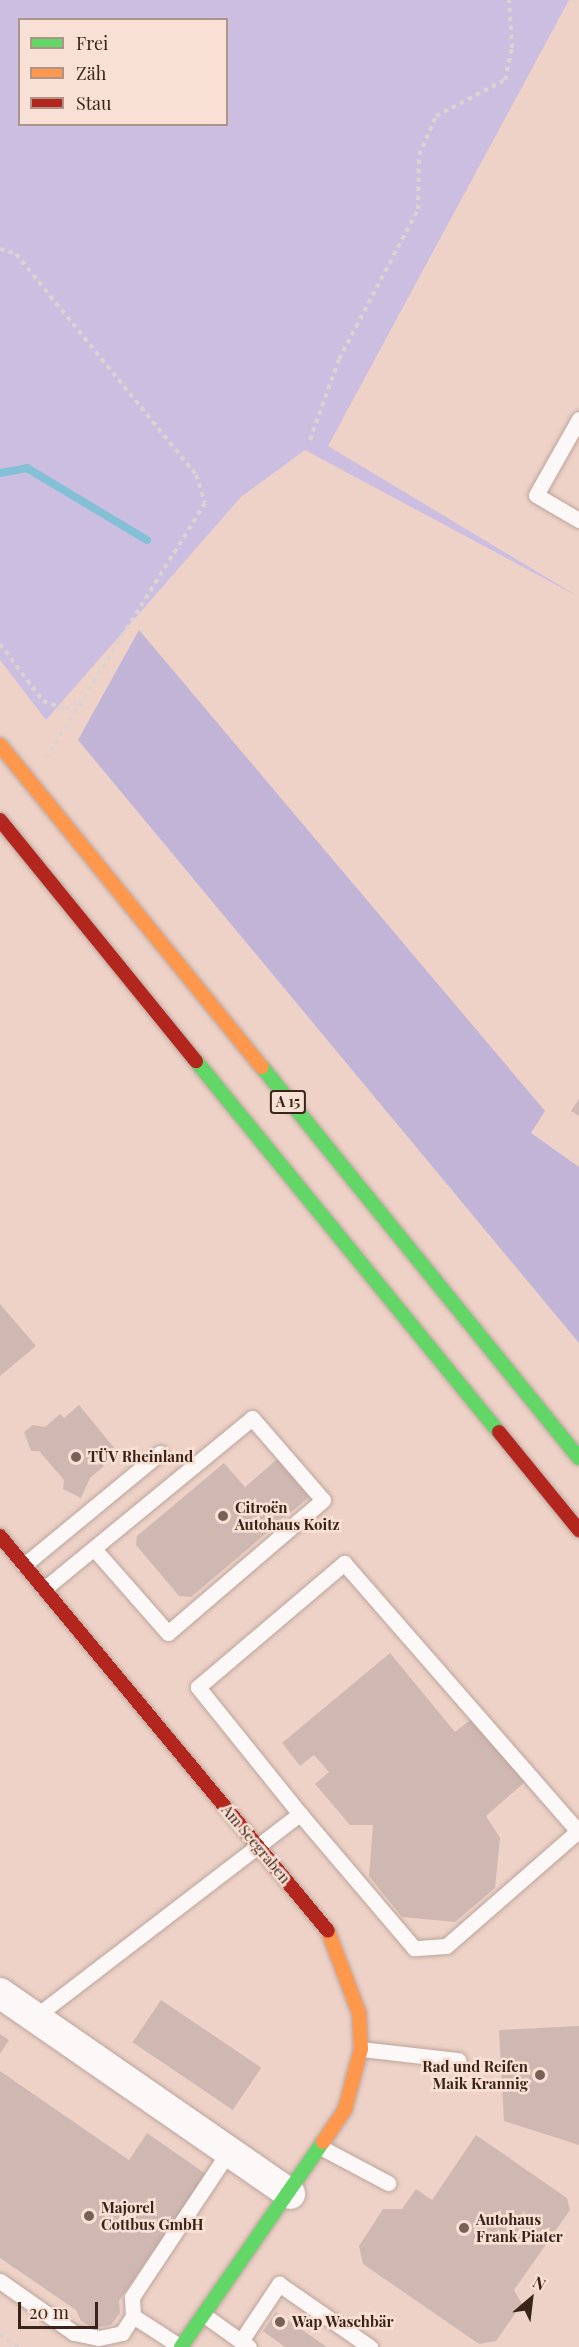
<!DOCTYPE html>
<meta charset="utf-8">
<style>
body{margin:0}
#map{position:relative;width:579px;height:2347px;overflow:hidden;background:#eed2c7;font-family:"Playfair Display",serif}
div>[style]{position:absolute}
.green>*{inset:0;background:#cbbee1}
.forest>*{inset:0;background:#c1b4d7}
.stream>*{height:8px;margin:-4px;padding:0 4px;transform-origin:4px;border-radius:4px;background:#84c0d5}
.building>*{inset:0;background:#d0b8b2;transform-origin:0 0}
.path>*{height:4px;margin-top:-2px;transform-origin:0;background:repeating-linear-gradient(90deg,#dcd3d0 0 4.5px,transparent 0 9px)}
.roads{filter:drop-shadow(0 0 2px #bca59c) drop-shadow(0 0 2px #bca59c)}
.lane>*{height:15px;margin:-7.5px;padding:0 7.5px;transform-origin:7.5px;border-radius:7.5px;background:#fcf8f7}
.street>*{height:30px;margin:-15px;padding:0 15px;transform-origin:15px;border-radius:15px;background:#fcf8f7}
.fast>*{height:14px;margin:-7px;padding:0 7px;transform-origin:7px;border-radius:7px;background:#63d668}
.slow>*{height:14px;margin:-7px;padding:0 7px;transform-origin:7px;border-radius:7px;background:#ff974d}
.jam>*{height:14px;margin:-7px;padding:0 7px;transform-origin:7px;border-radius:7px;background:#b3261e}
.dots>*{width:16px;height:16px;translate:-50% -50%;box-sizing:border-box;border:3px solid #f9e0d5;border-radius:50%}
span{translate:-50% -50%;white-space:nowrap;text-align:center;line-height:1.15;-webkit-text-stroke:5px #f9e0d5;paint-order:stroke}
.shield-label span{padding:2px 4px;background:#f9e0d5;border:2px solid;border-radius:4px;-webkit-text-stroke-width:0}
.shield-label{font-size:14px;color:#3a2319;font-weight:700}
.poi-label{font-size:15px;color:#3a2319;font-weight:700}
.left{translate:0 -50%;text-align:left}
.right{translate:-100% -50%;text-align:right}
.street-label{font-size:15px;color:#3a2319}
.legend{position:absolute;left:18px;top:18px;width:210px;height:108px;box-sizing:border-box;background:#f9e0d5;border:2px solid #ad948a;margin:0;padding:8px 10px;list-style:none;font-size:18px;color:#3a2319}
.legend li{display:flex;align-items:center;gap:12px;height:30px}
.legend b{width:30px;border:2px solid #ad948a}
.north{position:absolute;left:501px;top:2269px;width:60px;height:60px;-webkit-text-stroke:4px #f9e0d5;paint-order:stroke;rotate:28deg;font-size:16px;font-weight:700;line-height:24px;text-align:center;color:#3a2319}
.north::after{content:'';display:block;margin:auto;width:21px;height:27px;background:#3a2319;clip-path:polygon(50% 0,100% 100%,50% 72%,0 100%)}
.scale{position:absolute;left:18px;top:2302px;width:80px;height:27px;box-sizing:border-box;border:3px solid #3a2319;border-top:0;padding-left:8px;font-size:18px;line-height:21px;white-space:nowrap;color:#3a2319;-webkit-text-stroke:4px #f9e0d5;paint-order:stroke}
</style>
<div id="map">
<div class="green">
<i style="clip-path:polygon(evenodd,0 0,569px 0,328px 446px,579px 597px,305px 450px,241px 497px,46px 720px,0 660px,0 0,20px 20px,226px 20px,226px 124px,20px 124px,20px 20px)"></i>
</div>
<div class="forest">
<i style="clip-path:polygon(139px 630px,545px 1111px,531px 1133px,579px 1167px,579px 1343px,78px 740px)"></i>
</div>
<div class="stream">
<i style="left:0;top:473px;width:27px;rotate:-10deg"></i>
<i style="left:27px;top:468px;width:140px;rotate:31deg"></i>
</div>
<div class="building">
<i style="clip-path:polygon(579px 1099px,579px 1116px,571px 1111px)"></i>
<i style="clip-path:polygon(0 1304px,36px 1346px,0 1376px)"></i>
<i style="clip-path:polygon(79px 1405px,116px 1450px,101px 1463px,104px 1466px,90px 1478px,81px 1498px,63px 1489px,64px 1480px,39px 1451px,31px 1451px,24px 1432px,33px 1425px,45px 1427px,60px 1414px,64px 1418px)"></i>
<i style="clip-path:polygon(277px 1459px,309px 1497px,191px 1597px,179px 1596px,136px 1545px,137px 1536px,224px 1463px,245px 1487px)"></i>
<i style="clip-path:polygon(390px 1653px,455px 1732px,474px 1717px,527px 1780px,486px 1816px,500px 1838px,495px 1888px,455px 1922px,402px 1917px,369px 1876px,373px 1825px,350px 1825px,315px 1784px,329px 1772px,314px 1755px,300px 1766px,282px 1743px)"></i>
<i style="left:161px;top:2000px;width:121px;height:51px;rotate:34deg"></i>
<i style="clip-path:polygon(579px 2026px,579px 2145px,504px 2121px,499px 2030px)"></i>
<i style="clip-path:polygon(0 2034px,9px 2040px,0 2054px)"></i>
<i style="clip-path:polygon(0 2071px,129px 2160px,147px 2133px,206px 2174px,119px 2301px,120px 2313px,111px 2325px,93px 2328px,81px 2321px,76px 2310px,0 2258px)"></i>
<i style="clip-path:polygon(476px 2135px,567px 2198px,570px 2210px,514px 2290px,522px 2304px,496px 2341px,479px 2344px,363px 2264px,359px 2246px,383px 2209px,402px 2209px,416px 2189px,432px 2200px)"></i>
<i style="clip-path:polygon(276px 2312px,327px 2347px,285px 2347px,263px 2331px)"></i>
</div>
<div class="path">
<i style="left:0;top:249px;width:17px;rotate:17deg"></i>
<i style="left:16px;top:254px;width:285px;rotate:50.8deg"></i>
<i style="left:196px;top:475px;width:29px;rotate:72deg"></i>
<i style="left:205px;top:503px;width:299px;rotate:121.9deg"></i>
<i style="left:310px;top:440px;width:86px;rotate:-70.3deg"></i>
<i style="left:339px;top:359px;width:170px;rotate:-62.2deg"></i>
<i style="left:418px;top:209px;width:54px;rotate:-88.9deg"></i>
<i style="left:419px;top:155px;width:43px;rotate:-66.4deg"></i>
<i style="left:436px;top:116px;width:78px;rotate:-27.6deg"></i>
<i style="left:505px;top:80px;width:33px;rotate:-78deg"></i>
<i style="left:512px;top:48px;width:48px;rotate:-93.6deg"></i>
<i style="left:0;top:644px;width:71px;rotate:53deg"></i>
<i style="left:43px;top:701px;width:23px;rotate:20deg"></i>
<i style="left:65px;top:709px;width:18px;rotate:-29deg"></i>
<i style="left:0;top:2334px;width:23px;rotate:34deg"></i>
</div>
<div class="roads">
<div class="lane">
<i style="left:579px;top:419px;width:87px;rotate:119.5deg"></i>
<i style="left:536px;top:495px;width:50px;rotate:30.2deg"></i>
<i style="left:24px;top:1565px;width:176px;rotate:-39.5deg"></i>
<i style="left:44px;top:1589px;width:269px;rotate:-39.4deg"></i>
<i style="left:252px;top:1418px;width:108px;rotate:49.1deg"></i>
<i style="left:323px;top:1500px;width:204px;rotate:139.4deg"></i>
<i style="left:168px;top:1633px;width:111px;rotate:-131.3deg"></i>
<i style="left:35px;top:2017px;width:334px;rotate:-37.5deg"></i>
<i style="left:300px;top:1814px;width:163px;rotate:-128.8deg"></i>
<i style="left:198px;top:1687px;width:192px;rotate:-40.3deg"></i>
<i style="left:344px;top:1563px;width:356px;rotate:48.9deg"></i>
<i style="left:578px;top:1831px;width:175px;rotate:138.9deg"></i>
<i style="left:446px;top:1946px;width:32px;rotate:176deg"></i>
<i style="left:414px;top:1948px;width:176px;rotate:-130.4deg"></i>
<i style="left:361px;top:2049px;width:98px;rotate:6.5deg"></i>
<i style="left:322px;top:2148px;width:75px;rotate:27.9deg"></i>
<i style="left:0;top:2281px;width:90px;rotate:35.1deg"></i>
<i style="left:74px;top:2333px;width:25px;rotate:11deg"></i>
<i style="left:99px;top:2338px;width:24px;rotate:-12deg"></i>
<i style="left:122px;top:2333px;width:20px;rotate:-57deg"></i>
<i style="left:133px;top:2316px;width:57px;rotate:32.9deg"></i>
<i style="left:204px;top:2315px;width:55px;rotate:35.4deg"></i>
<i style="left:133px;top:2316px;width:19px;rotate:-93deg"></i>
<i style="left:132px;top:2297px;width:175px;rotate:-56.4deg"></i>
<i style="left:241px;top:2341px;width:69px;rotate:-56.3deg"></i>
<i style="left:279px;top:2284px;width:111px;rotate:34.7deg"></i>
</div>
<div class="street">
<i style="left:0;top:1993px;width:353px;rotate:34.7deg"></i>
</div>
<div class="fast">
<i style="left:196px;top:1061px;width:479px;rotate:50.8deg"></i>
<i style="left:262px;top:1067px;width:503px;rotate:50.97deg"></i>
<i style="left:181px;top:2347px;width:249px;rotate:-55.3deg"></i>
</div>
<div class="slow">
<i style="left:0;top:745px;width:415px;rotate:50.9deg"></i>
<i style="left:323px;top:2142px;width:40px;rotate:-56deg"></i>
<i style="left:345px;top:2109px;width:62px;rotate:-75.1deg"></i>
<i style="left:361px;top:2049px;width:36px;rotate:-93deg"></i>
<i style="left:359px;top:2013px;width:88px;rotate:-110.7deg"></i>
</div>
<div class="jam">
<i style="left:0;top:820px;width:311px;rotate:50.9deg"></i>
<i style="left:499px;top:1432px;width:127px;rotate:50.8deg"></i>
<i style="left:0;top:1536px;width:513px;rotate:50.29deg"></i>
</div>
</div>
<div class="dots">
<i style="left:76px;top:1457px;background:#796056"></i>
<i style="left:223px;top:1516px;background:#796056"></i>
<i style="left:540px;top:2075px;background:#796056"></i>
<i style="left:89px;top:2216px;background:#796056"></i>
<i style="left:464px;top:2228px;background:#796056"></i>
<i style="left:280px;top:2322px;background:#796056"></i>
</div>
<div class="shield-label">
<span style="left:288px;top:1102px">A 15</span>
</div>
<div class="poi-label">
<span class="left" style="left:88px;top:1457px">TÜV Rheinland</span>
<span class="left" style="left:235px;top:1516px">Citroën<br>Autohaus Koitz</span>
<span class="right" style="left:528px;top:2075px">Rad und Reifen<br>Maik Krannig</span>
<span class="left" style="left:101px;top:2216px">Majorel<br>Cottbus GmbH</span>
<span class="left" style="left:476px;top:2228px">Autohaus<br>Frank Piater</span>
<span class="left" style="left:292px;top:2322px">Wap Waschbär</span>
</div>
<div class="street-label">
<span style="left:256px;top:1844px;rotate:50deg">Am Seegraben</span>
</div>
<ul class="legend">
<li><b style="height:8px;background:#63d668"></b>Frei</li>
<li><b style="height:8px;background:#ff974d"></b>Zäh</li>
<li><b style="height:8px;background:#b3261e"></b>Stau</li>
</ul>
<div class="north">N</div>
<div class="scale">20 m</div>
</div>
